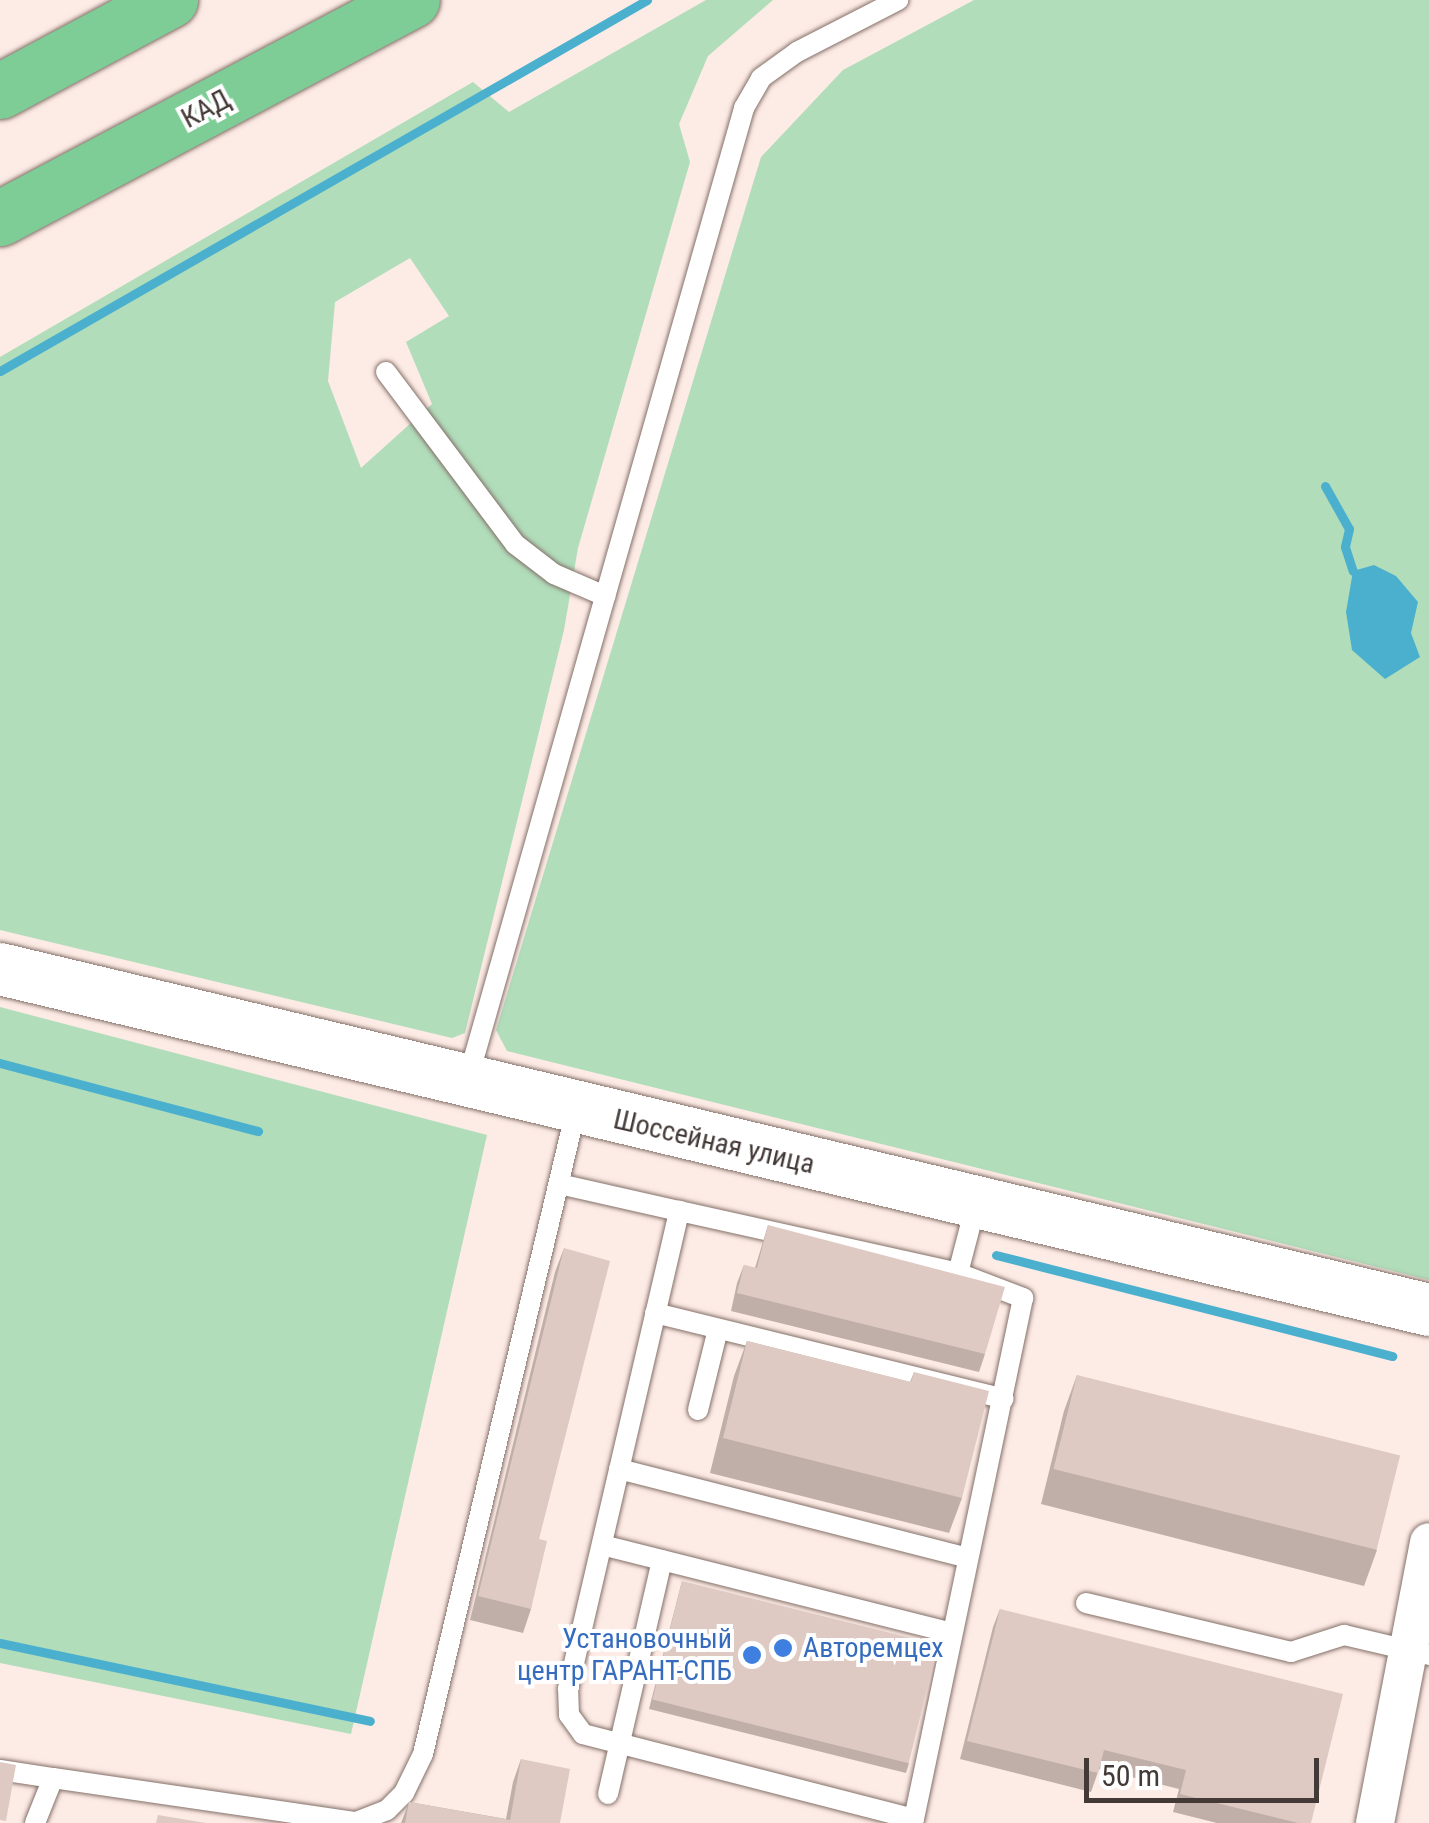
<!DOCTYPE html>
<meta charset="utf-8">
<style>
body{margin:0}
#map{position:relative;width:1429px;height:1823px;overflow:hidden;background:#fdebe5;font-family:"Roboto Condensed",sans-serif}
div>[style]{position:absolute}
.green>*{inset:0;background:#b1ddbb}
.water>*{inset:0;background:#4bb0ce}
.stream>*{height:9px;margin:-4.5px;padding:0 4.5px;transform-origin:4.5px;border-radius:4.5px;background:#4bb0ce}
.roads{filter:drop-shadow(0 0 2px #837069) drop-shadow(0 0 2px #837069)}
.lane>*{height:20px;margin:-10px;padding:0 10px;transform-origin:10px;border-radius:10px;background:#fff}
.street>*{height:38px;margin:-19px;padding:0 19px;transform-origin:19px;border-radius:19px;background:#fff}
.secondary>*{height:52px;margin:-26px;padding:0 26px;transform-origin:26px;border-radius:26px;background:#fff}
.highway>*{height:55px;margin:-27.5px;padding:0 27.5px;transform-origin:27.5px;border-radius:27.5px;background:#7ecd96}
.wall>*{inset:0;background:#c0aea8}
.building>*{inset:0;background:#dfcac3;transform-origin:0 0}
.dots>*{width:28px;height:28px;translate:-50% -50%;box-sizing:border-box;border:5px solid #fff;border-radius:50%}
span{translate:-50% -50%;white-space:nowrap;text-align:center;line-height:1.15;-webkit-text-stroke:8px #fff;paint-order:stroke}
.street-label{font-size:28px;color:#433a37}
.shop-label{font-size:28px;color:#366cbe}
.right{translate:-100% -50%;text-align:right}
.left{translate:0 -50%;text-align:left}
.scale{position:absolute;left:1084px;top:1758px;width:235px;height:45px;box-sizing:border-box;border:5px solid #433a37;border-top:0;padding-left:12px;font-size:30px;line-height:35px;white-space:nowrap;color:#433a37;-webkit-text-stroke:8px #fff;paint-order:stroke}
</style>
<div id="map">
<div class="green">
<i style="clip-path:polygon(evenodd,706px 0,773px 0,708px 56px,679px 124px,690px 162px,578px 548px,564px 630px,465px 1033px,452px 1038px,0 930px,0 357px,473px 82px,509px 112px,706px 0,410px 258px,449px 316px,406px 342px,432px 404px,361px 468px,328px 381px,335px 302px,410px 258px)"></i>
<i style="clip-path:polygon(974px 0,1429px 0,1429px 1280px,507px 1051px,496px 1030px,761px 157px,843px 70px)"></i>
<i style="clip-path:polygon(0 1007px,487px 1135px,351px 1734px,0 1663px)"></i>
</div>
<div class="water">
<i style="clip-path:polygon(1374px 565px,1396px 576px,1418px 602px,1411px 633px,1420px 657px,1385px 679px,1352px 650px,1346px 612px,1353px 571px)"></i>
</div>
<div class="stream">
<i style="left:0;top:371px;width:746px;rotate:-29.83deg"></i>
<i style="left:1325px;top:486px;width:49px;rotate:60.8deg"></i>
<i style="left:1349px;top:529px;width:18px;rotate:103deg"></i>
<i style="left:1345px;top:547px;width:25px;rotate:72deg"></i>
<i style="left:0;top:1063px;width:267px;rotate:14.8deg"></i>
<i style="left:996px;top:1255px;width:409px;rotate:14.3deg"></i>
<i style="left:0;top:1643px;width:378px;rotate:11.9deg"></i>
</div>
<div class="roads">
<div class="lane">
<i style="left:386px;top:372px;width:215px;rotate:53.1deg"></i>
<i style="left:515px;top:544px;width:49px;rotate:37.6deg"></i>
<i style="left:554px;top:574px;width:56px;rotate:23.3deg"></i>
<i style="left:467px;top:1082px;width:1013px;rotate:-74.12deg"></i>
<i style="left:744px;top:108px;width:34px;rotate:-60deg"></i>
<i style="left:761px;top:78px;width:44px;rotate:-35.8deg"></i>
<i style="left:797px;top:52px;width:114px;rotate:-27.2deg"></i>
<i style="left:559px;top:1184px;width:123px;rotate:12.7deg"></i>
<i style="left:679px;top:1211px;width:286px;rotate:12.5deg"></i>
<i style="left:958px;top:1273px;width:70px;rotate:21deg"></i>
<i style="left:1023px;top:1298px;width:532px;rotate:101.82deg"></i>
<i style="left:914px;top:1819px;width:342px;rotate:-165.6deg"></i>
<i style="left:583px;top:1734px;width:24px;rotate:-126deg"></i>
<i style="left:569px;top:1715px;width:26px;rotate:-92deg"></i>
<i style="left:568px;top:1689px;width:491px;rotate:-76.9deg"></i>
<i style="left:958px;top:1273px;width:71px;rotate:-75.4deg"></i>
<i style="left:655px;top:1313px;width:359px;rotate:13.8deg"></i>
<i style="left:698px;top:1410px;width:83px;rotate:-76.1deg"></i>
<i style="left:619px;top:1469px;width:359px;rotate:14.3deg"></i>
<i style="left:602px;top:1545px;width:361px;rotate:14.1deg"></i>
<i style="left:1086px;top:1603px;width:211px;rotate:13.4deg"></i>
<i style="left:1291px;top:1652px;width:56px;rotate:-17.8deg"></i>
<i style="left:1344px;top:1635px;width:87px;rotate:13.2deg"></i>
<i style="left:0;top:1770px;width:54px;rotate:8.6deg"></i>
<i style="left:608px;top:1794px;width:240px;rotate:-77deg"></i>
<i style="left:35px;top:1823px;width:48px;rotate:-68.2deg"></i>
<i style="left:53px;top:1778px;width:306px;rotate:8.3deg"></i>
<i style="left:356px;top:1822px;width:33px;rotate:-21deg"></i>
<i style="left:387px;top:1810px;width:24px;rotate:-45deg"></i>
<i style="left:404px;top:1793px;width:43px;rotate:-64deg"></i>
<i style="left:423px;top:1754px;width:662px;rotate:-76.64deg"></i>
</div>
<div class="street">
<i style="left:1375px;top:1823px;width:286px;rotate:-79.1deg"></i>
</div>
<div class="secondary">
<i style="left:0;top:969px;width:1469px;rotate:13.42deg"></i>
</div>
<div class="highway">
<i style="left:0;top:91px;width:193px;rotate:-28.2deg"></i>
<i style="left:0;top:218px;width:466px;rotate:-27.9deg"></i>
</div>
</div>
<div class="wall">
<i style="clip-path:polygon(768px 1225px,985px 1354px,979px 1372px,731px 1311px,737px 1283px,744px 1265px,755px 1268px)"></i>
<i style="clip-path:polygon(564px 1248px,539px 1539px,531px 1609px,523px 1633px,470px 1620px,555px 1272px)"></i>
<i style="clip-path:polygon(747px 1341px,910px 1382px,914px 1372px,962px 1498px,949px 1533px,710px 1473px,734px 1376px)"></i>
<i style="clip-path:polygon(1077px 1375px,1377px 1550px,1364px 1586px,1041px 1504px,1064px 1411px)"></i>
<i style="clip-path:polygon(682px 1581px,909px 1763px,906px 1773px,649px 1709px)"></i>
<i style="clip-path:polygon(1000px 1609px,1311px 1823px,1217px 1823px,1173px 1812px,1179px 1789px,1099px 1769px,1091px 1792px,960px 1759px,993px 1627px)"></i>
<i style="clip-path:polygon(521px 1759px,560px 1823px,401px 1823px,409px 1802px,506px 1819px,513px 1782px)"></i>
</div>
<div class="building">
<i style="clip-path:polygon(768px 1225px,1005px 1287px,985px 1354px,737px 1293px,744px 1265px,757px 1268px)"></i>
<i style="clip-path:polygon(564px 1248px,610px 1261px,539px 1539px,547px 1541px,531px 1609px,478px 1596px)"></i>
<i style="clip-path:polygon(747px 1341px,911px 1382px,914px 1372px,989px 1391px,962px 1498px,723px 1438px)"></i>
<i style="left:1077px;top:1375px;width:333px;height:97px;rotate:14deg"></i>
<i style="left:682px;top:1581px;width:264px;height:122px;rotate:14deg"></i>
<i style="clip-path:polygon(1000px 1609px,1343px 1694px,1311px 1823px,1298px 1823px,1180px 1794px,1186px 1770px,1104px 1750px,1098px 1773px,967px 1741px)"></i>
<i style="clip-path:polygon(521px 1759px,570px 1769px,560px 1823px,405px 1823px,409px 1802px,510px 1820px)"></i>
<i style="clip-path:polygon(0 1762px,16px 1765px,6px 1821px,0 1820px)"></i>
<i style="clip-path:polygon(158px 1815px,206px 1823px,156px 1823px)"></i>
</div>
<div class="dots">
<i style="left:783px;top:1648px;background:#3f7fe0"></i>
<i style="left:752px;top:1655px;background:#3f7fe0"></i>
</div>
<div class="street-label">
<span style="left:206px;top:109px;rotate:-28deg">КАД</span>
<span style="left:714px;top:1142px;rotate:13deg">Шоссейная улица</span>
</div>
<div class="shop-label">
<span class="right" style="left:732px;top:1655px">Установочный<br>центр ГАРАНТ-СПБ</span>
<span class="left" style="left:803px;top:1648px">Авторемцех</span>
</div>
<div class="scale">50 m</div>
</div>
